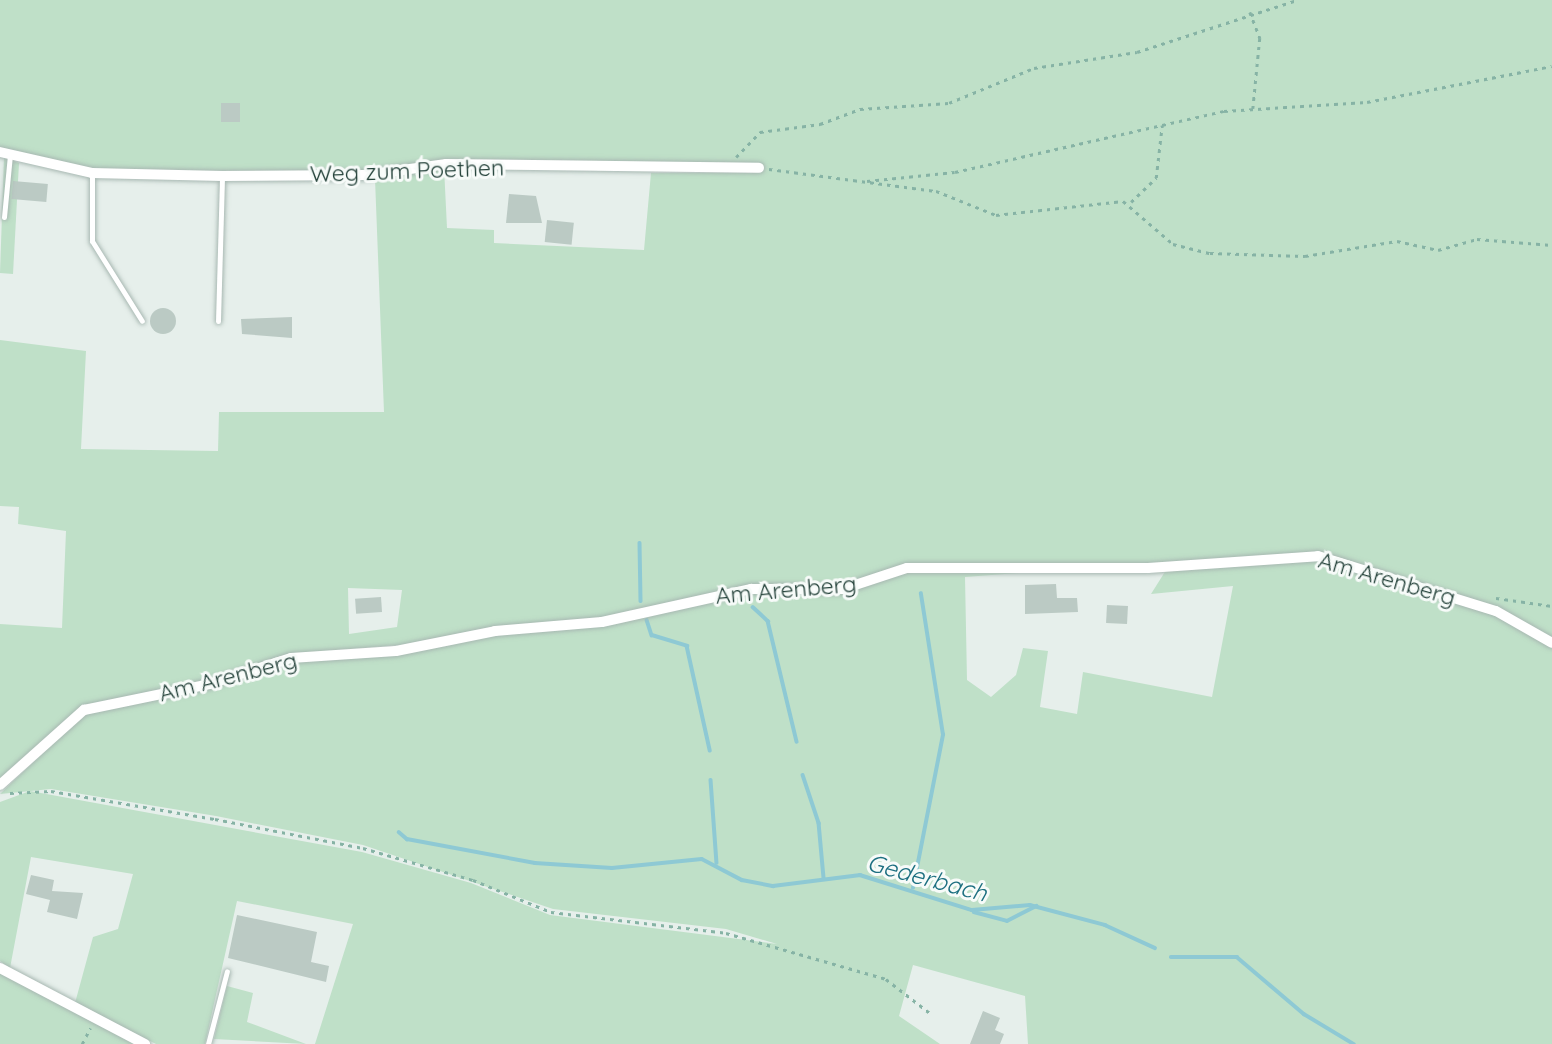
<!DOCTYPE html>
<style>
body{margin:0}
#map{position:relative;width:1552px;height:1044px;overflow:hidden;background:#e6efeb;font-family:Quicksand,sans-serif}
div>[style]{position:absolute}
.green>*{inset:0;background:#bfe0c8}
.stream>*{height:3.5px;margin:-1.75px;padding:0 1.75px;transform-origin:1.75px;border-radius:1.75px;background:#8ec9d4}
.building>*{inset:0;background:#bbcac4;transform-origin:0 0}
.round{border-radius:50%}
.path>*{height:2.5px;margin-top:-1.25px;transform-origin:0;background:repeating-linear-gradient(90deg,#86b3a5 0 3.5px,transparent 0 8.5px)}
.roads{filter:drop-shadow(0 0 2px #a8b8b2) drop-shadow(0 0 2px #a8b8b2)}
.service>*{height:5px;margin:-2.5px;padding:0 2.5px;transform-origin:2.5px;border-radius:2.5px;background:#fff}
.minor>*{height:10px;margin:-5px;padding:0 5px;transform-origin:5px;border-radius:5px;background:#fff}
span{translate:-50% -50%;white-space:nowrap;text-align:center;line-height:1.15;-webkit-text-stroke:6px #f7fbf9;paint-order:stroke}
.street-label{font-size:23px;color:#24423a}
.water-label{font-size:24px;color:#1c6f80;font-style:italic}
</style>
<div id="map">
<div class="green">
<i style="clip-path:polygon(evenodd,0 0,1552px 0,1552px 1044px,1028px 1044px,1025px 996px,913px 965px,899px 1016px,940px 1044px,315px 1044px,353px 924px,237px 901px,205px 1044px,156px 1044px,75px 1003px,93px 937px,118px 929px,133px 874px,31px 857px,10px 968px,0 961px,0 802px,30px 791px,362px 852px,471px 883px,550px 915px,777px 944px,726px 929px,553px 909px,363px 845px,216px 816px,51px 789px,0 794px,85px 713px,210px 687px,291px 661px,395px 655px,397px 645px,291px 654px,210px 681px,83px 707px,0 784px,0 624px,62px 628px,66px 531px,18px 524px,19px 507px,0 506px,0 340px,86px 351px,81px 449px,218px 451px,219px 412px,384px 412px,375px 179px,444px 167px,447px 228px,494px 230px,494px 243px,644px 250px,651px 173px,758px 173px,760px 164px,480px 159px,351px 171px,93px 170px,14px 154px,0 150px,0 0,1127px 565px,1168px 567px,1151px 594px,1233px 586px,1212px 697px,1083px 672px,1077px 714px,1040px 707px,1048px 651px,1023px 648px,1016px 675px,991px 697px,967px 680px,965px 577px,1127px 565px,0 0,348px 588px,402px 590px,397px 627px,349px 634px,348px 588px)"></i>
<i style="clip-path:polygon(4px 158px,19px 163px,13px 274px,0 273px)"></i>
<i style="clip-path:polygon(0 972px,138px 1044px,0 1044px)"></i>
<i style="clip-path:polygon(227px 986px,253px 993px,247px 1022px,306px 1044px,214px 1039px)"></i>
</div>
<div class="stream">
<i style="left:640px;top:543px;width:58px;rotate:89deg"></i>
<i style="left:753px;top:607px;width:21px;rotate:43deg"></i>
<i style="left:768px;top:621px;width:124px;rotate:76.5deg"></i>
<i style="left:647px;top:620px;width:16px;rotate:72deg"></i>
<i style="left:652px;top:635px;width:37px;rotate:17deg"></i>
<i style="left:687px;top:646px;width:107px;rotate:77.5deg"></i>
<i style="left:803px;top:775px;width:51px;rotate:71.6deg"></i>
<i style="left:819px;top:823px;width:55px;rotate:84.8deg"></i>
<i style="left:711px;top:780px;width:83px;rotate:85.9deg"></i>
<i style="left:399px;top:832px;width:11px;rotate:41deg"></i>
<i style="left:407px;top:839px;width:130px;rotate:10.6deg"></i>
<i style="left:535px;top:863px;width:77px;rotate:3.7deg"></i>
<i style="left:612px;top:868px;width:90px;rotate:-5.7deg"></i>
<i style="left:702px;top:859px;width:45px;rotate:27.7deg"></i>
<i style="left:742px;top:880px;width:32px;rotate:11deg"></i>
<i style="left:773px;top:886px;width:88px;rotate:-7.2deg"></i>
<i style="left:860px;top:875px;width:117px;rotate:17.4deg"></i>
<i style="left:972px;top:910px;width:58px;rotate:-4.9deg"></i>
<i style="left:1030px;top:905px;width:78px;rotate:14.9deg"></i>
<i style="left:1105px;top:925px;width:55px;rotate:24.7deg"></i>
<i style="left:913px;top:888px;width:156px;rotate:-78.9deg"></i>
<i style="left:943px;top:735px;width:143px;rotate:-98.9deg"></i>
<i style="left:974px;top:912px;width:34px;rotate:15deg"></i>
<i style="left:1007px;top:921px;width:33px;rotate:-27deg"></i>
<i style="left:1171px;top:957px;width:66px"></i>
<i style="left:1237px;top:957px;width:88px;rotate:40.4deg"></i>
<i style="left:1304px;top:1014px;width:58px;rotate:31deg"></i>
</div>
<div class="building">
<i style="left:221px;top:103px;width:19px;height:19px"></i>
<i style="left:13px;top:181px;width:35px;height:18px;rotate:5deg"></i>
<i style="clip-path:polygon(509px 194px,536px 196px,542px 223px,506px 223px)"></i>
<i style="left:547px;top:220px;width:27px;height:22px;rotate:6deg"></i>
<i class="round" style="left:150px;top:308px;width:26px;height:26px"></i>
<i style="clip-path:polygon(292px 317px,292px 338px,242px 334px,241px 319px)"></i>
<i style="clip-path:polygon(1056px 584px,1057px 598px,1077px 598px,1078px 612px,1025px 614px,1025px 585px)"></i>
<i style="left:381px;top:597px;width:15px;height:26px;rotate:86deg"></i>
<i style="left:1107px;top:605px;width:21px;height:18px;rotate:3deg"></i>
<i style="clip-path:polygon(31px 875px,54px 880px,52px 891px,83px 893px,77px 919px,47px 912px,50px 900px,26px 894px)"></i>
<i style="clip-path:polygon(237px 915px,317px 932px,311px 962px,329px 966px,326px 982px,228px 958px)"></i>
<i style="clip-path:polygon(983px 1011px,1000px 1018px,995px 1030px,1004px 1034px,1000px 1044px,970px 1044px)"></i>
</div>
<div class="path">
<i style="left:1250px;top:12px;width:28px;rotate:69deg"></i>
<i style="left:1260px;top:38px;width:71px;rotate:95.6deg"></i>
<i style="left:736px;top:157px;width:35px;rotate:-46deg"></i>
<i style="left:760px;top:132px;width:61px;rotate:-7.6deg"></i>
<i style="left:820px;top:124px;width:43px;rotate:-20.6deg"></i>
<i style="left:860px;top:109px;width:89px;rotate:-3.9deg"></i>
<i style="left:949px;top:103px;width:92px;rotate:-22.4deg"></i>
<i style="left:1034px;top:68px;width:104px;rotate:-8.8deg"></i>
<i style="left:1137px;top:52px;width:168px;rotate:-18deg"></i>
<i style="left:769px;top:169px;width:168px;rotate:7.5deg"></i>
<i style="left:936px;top:191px;width:65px;rotate:21.8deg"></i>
<i style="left:996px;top:215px;width:128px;rotate:-6.3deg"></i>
<i style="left:1123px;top:201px;width:66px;rotate:40.7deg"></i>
<i style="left:1173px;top:244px;width:38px;rotate:14deg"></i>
<i style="left:1210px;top:253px;width:95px;rotate:1.8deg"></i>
<i style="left:1305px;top:256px;width:93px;rotate:-9.3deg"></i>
<i style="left:1397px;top:241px;width:42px;rotate:12.4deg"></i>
<i style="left:1438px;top:250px;width:41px;rotate:-15.8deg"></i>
<i style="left:1477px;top:239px;width:75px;rotate:4.6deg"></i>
<i style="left:867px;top:181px;width:88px;rotate:-5.8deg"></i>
<i style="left:955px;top:172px;width:276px;rotate:-12.8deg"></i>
<i style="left:1224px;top:111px;width:143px;rotate:-3.6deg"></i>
<i style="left:1367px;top:102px;width:188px;rotate:-11deg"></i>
<i style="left:1131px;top:202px;width:35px;rotate:-44deg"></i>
<i style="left:1156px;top:178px;width:53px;rotate:-83.5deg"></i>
<i style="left:1496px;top:598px;width:57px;rotate:8.1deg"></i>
<i style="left:10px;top:793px;width:41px;rotate:-2.8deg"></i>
<i style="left:51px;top:791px;width:166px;rotate:9.7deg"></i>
<i style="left:215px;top:819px;width:151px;rotate:11.1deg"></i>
<i style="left:363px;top:848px;width:115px;rotate:16.2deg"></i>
<i style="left:473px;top:880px;width:84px;rotate:22.3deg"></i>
<i style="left:551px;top:912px;width:176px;rotate:6.8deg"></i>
<i style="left:726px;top:933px;width:166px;rotate:16deg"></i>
<i style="left:886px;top:979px;width:56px;rotate:37.7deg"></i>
<i style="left:82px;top:1044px;width:18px;rotate:-63deg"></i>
</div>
<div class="roads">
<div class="service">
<i style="left:92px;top:174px;width:67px;rotate:90deg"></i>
<i style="left:92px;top:241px;width:94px;rotate:58deg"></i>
<i style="left:4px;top:217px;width:62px;rotate:-84.5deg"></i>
<i style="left:218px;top:321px;width:145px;rotate:-88.4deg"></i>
<i style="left:208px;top:1044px;width:75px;rotate:-75.4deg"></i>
</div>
<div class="minor">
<i style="left:0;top:152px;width:94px;rotate:12.9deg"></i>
<i style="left:92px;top:173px;width:130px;rotate:1.3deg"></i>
<i style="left:222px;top:176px;width:144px;rotate:-0.4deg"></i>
<i style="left:366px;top:175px;width:81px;rotate:-7.8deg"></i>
<i style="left:446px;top:164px;width:313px;rotate:0.7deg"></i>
<i style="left:0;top:785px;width:113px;rotate:-41.8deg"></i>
<i style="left:84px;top:710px;width:128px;rotate:-11.7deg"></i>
<i style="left:209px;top:684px;width:86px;rotate:-17.6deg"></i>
<i style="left:291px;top:658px;width:105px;rotate:-3.8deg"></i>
<i style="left:396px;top:651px;width:101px;rotate:-11.4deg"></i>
<i style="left:495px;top:631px;width:107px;rotate:-4.8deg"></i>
<i style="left:602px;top:622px;width:153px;rotate:-12.5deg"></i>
<i style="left:751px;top:589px;width:92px"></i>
<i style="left:843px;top:589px;width:67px;rotate:-18.2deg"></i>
<i style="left:907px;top:568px;width:241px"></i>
<i style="left:1148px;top:568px;width:170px;rotate:-4deg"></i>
<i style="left:1318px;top:556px;width:186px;rotate:17.2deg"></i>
<i style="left:1496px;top:611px;width:64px;rotate:29.7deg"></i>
<i style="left:0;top:968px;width:164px;rotate:27.7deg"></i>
</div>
</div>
<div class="street-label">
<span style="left:407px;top:171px;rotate:-2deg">Weg zum Poethen</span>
<span style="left:1387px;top:579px;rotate:16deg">Am Arenberg</span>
<span style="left:786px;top:590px;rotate:-5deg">Am Arenberg</span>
<span style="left:228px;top:677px;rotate:-14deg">Am Arenberg</span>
</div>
<div class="water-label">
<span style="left:927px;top:878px;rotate:15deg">Gederbach</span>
</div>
</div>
